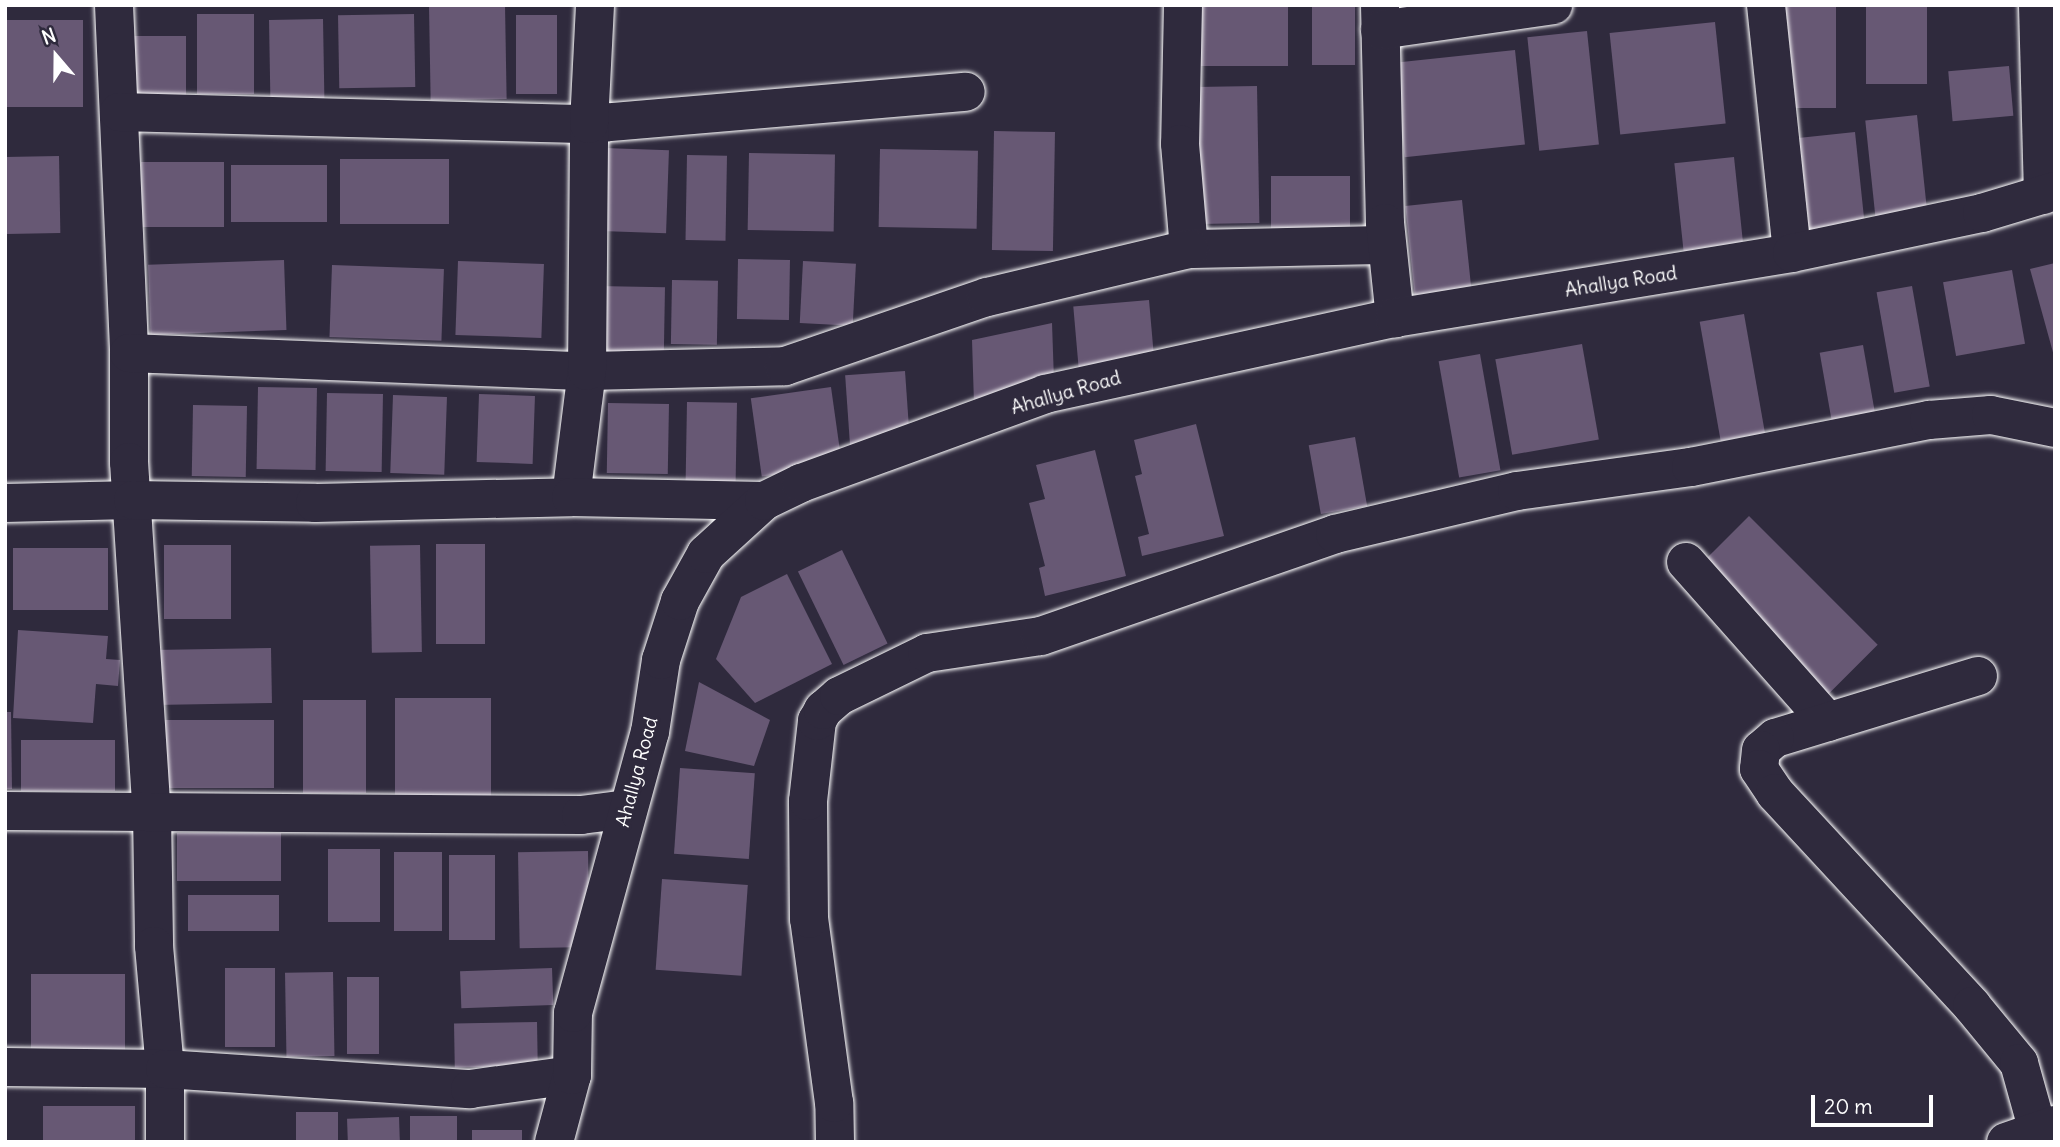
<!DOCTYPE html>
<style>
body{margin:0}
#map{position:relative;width:2060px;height:1147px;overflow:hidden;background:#2f2a3d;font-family:Delius,sans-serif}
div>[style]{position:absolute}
.building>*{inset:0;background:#675874;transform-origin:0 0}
.roads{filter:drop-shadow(0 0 2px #fff) drop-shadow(0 0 2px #fff)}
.minor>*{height:38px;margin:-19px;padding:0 19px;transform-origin:19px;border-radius:19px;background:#2f2a3d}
span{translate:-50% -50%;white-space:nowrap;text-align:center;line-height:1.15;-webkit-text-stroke:6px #2f2a3d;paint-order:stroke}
.street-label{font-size:19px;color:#fff}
.frame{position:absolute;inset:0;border:7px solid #fff;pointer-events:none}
.north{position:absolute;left:21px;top:21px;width:70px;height:70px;-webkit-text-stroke:5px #2f2a3d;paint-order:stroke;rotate:340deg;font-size:19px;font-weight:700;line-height:28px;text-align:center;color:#fff}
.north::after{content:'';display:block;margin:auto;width:24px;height:32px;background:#fff;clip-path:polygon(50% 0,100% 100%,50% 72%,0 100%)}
.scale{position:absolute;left:1811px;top:1095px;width:122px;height:32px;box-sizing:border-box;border:4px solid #fff;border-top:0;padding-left:9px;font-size:21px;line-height:24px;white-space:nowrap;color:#fff;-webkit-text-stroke:5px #2f2a3d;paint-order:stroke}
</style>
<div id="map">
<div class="building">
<i style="left:505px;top:5px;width:94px;height:76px;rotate:89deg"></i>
<i style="left:1192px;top:5px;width:96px;height:61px"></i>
<i style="left:1312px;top:5px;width:43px;height:60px"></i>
<i style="left:1775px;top:5px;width:61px;height:103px"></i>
<i style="left:1866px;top:5px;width:61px;height:79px"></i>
<i style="left:254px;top:14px;width:80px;height:57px;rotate:90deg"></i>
<i style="left:414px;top:14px;width:73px;height:76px;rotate:89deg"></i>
<i style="left:557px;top:15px;width:79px;height:41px;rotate:90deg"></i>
<i style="left:323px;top:19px;width:92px;height:54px;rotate:89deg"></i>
<i style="left:83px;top:20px;width:87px;height:78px;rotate:90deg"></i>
<i style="left:1715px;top:22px;width:102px;height:106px;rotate:84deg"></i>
<i style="left:1587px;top:31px;width:114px;height:60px;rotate:84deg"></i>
<i style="left:133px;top:36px;width:53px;height:69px"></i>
<i style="left:1515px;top:50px;width:95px;height:121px;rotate:84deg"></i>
<i style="left:2009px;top:66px;width:50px;height:61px;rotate:85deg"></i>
<i style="left:1257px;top:86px;width:137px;height:62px;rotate:89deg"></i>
<i style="left:1917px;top:115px;width:104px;height:52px;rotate:84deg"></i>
<i style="left:994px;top:131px;width:61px;height:119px;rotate:1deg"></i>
<i style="left:1855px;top:132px;width:97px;height:57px;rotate:84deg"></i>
<i style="left:604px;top:148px;width:65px;height:83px;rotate:2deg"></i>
<i style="left:880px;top:149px;width:98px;height:78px;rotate:1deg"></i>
<i style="left:749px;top:153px;width:86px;height:77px;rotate:1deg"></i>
<i style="left:687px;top:155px;width:40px;height:85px;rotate:1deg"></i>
<i style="left:59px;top:156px;width:77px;height:54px;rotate:89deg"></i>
<i style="left:1734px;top:157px;width:89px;height:60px;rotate:84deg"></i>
<i style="left:449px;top:159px;width:65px;height:109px;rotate:90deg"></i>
<i style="left:224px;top:162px;width:65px;height:83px;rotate:90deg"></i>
<i style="left:327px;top:165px;width:57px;height:96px;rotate:90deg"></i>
<i style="left:1271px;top:176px;width:79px;height:60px"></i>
<i style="left:1462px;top:200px;width:96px;height:57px;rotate:84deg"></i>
<i style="left:738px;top:259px;width:52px;height:60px;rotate:1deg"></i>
<i style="left:284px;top:260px;width:70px;height:136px;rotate:88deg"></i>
<i style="left:458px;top:261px;width:86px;height:74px;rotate:2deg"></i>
<i style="left:803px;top:261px;width:53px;height:62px;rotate:3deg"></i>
<i style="clip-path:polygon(2055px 263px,2055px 356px,2054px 356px,2030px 269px)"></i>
<i style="left:332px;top:265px;width:112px;height:72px;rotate:2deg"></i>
<i style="left:2012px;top:270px;width:75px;height:70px;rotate:80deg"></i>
<i style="left:672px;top:280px;width:46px;height:64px;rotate:1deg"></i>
<i style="left:597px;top:286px;width:68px;height:70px;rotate:1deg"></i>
<i style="left:1912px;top:286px;width:102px;height:36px;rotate:80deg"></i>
<i style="left:1149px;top:300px;width:67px;height:76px;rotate:85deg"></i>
<i style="left:1744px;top:314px;width:121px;height:45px;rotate:80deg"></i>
<i style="clip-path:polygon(1052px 323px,1054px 381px,974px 404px,972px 340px)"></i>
<i style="left:1582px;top:344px;width:97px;height:88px;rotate:80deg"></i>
<i style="left:1863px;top:345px;width:72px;height:44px;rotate:80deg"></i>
<i style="left:1480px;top:354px;width:118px;height:42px;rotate:80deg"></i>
<i style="left:905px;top:371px;width:72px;height:60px;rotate:86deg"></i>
<i style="left:258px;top:387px;width:59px;height:82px;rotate:1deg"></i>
<i style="left:831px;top:387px;width:79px;height:81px;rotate:82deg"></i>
<i style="left:327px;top:393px;width:56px;height:78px;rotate:1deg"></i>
<i style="left:479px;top:394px;width:56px;height:68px;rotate:2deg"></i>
<i style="left:393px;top:395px;width:54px;height:78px;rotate:2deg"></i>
<i style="left:687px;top:402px;width:50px;height:84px;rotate:1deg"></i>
<i style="left:608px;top:403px;width:61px;height:70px;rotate:1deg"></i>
<i style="left:193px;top:405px;width:54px;height:71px;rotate:1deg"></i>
<i style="clip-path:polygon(1196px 424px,1224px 536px,1142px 556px,1138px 537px,1149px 534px,1135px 476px,1142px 474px,1134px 440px)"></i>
<i style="left:1355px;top:437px;width:70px;height:47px;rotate:80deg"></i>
<i style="clip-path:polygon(1095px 450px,1126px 576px,1045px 596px,1039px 568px,1045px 566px,1029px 503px,1045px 499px,1036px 465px)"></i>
<i style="left:1749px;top:516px;width:182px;height:75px;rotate:45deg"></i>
<i style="left:436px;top:544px;width:49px;height:100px"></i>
<i style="left:164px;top:545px;width:67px;height:74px"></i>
<i style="left:420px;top:545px;width:107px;height:50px;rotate:89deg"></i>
<i style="left:108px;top:548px;width:62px;height:95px;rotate:90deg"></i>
<i style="left:842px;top:550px;width:104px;height:49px;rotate:64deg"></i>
<i style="clip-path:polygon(787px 574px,832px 664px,755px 703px,716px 659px,741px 597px)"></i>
<i style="clip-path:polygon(18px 630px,108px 636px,106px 659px,120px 660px,118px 686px,96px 684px,93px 723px,13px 718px)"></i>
<i style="left:271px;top:648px;width:55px;height:118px;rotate:89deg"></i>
<i style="clip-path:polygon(699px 682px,770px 720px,754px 766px,685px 751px)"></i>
<i style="left:491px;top:698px;width:100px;height:96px;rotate:90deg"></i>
<i style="left:303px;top:700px;width:63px;height:93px"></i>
<i style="clip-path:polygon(5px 712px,11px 712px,12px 789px,5px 789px)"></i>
<i style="left:274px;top:720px;width:68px;height:112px;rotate:90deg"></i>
<i style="left:115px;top:740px;width:51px;height:94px;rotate:90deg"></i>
<i style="left:680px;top:768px;width:75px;height:86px;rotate:4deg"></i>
<i style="left:281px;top:833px;width:48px;height:104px;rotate:90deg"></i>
<i style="left:328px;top:849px;width:52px;height:73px"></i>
<i style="left:588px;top:851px;width:96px;height:70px;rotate:89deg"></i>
<i style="left:442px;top:852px;width:79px;height:48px;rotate:90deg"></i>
<i style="left:495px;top:855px;width:85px;height:46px;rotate:90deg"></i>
<i style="left:662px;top:879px;width:86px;height:91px;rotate:4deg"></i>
<i style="left:279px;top:895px;width:36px;height:91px;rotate:90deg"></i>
<i style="left:275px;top:968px;width:79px;height:50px;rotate:90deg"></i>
<i style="left:552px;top:968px;width:37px;height:92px;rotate:88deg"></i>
<i style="left:333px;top:972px;width:84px;height:48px;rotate:89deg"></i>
<i style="left:125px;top:974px;width:80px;height:94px;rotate:90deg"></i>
<i style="left:347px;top:977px;width:32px;height:77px"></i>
<i style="left:537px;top:1022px;width:44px;height:83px;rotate:89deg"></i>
<i style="left:135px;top:1106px;width:36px;height:92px;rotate:90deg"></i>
<i style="left:338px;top:1112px;width:30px;height:42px;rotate:90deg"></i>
<i style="left:457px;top:1116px;width:26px;height:47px;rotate:90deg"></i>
<i style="left:399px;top:1117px;width:25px;height:52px;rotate:88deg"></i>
<i style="left:472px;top:1130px;width:50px;height:12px"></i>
</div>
<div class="roads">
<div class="minor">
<i style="left:114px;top:5px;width:348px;rotate:87.5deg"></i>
<i style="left:129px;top:353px;width:109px;rotate:90deg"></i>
<i style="left:129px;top:462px;width:352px;rotate:86.3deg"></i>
<i style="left:152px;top:813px;width:133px;rotate:89.1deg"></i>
<i style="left:154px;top:946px;width:123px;rotate:84.9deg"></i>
<i style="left:165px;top:1069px;width:73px;rotate:90deg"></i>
<i style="left:1183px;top:5px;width:139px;rotate:91.2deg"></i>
<i style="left:1180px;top:144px;width:105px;rotate:85.1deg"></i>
<i style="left:1189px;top:249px;width:197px;rotate:-1.2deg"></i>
<i style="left:1380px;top:5px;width:218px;rotate:88.7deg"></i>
<i style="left:1385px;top:223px;width:96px;rotate:84deg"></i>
<i style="left:1766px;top:5px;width:249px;rotate:84deg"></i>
<i style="left:2038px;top:5px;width:190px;rotate:88.5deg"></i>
<i style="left:1380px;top:30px;width:175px;rotate:-8.2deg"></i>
<i style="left:119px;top:112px;width:470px;rotate:1.5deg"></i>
<i style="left:589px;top:124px;width:378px;rotate:-4.9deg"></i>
<i style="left:129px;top:353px;width:458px;rotate:2.3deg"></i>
<i style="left:587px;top:371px;width:198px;rotate:-1.4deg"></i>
<i style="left:785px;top:366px;width:213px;rotate:-18.9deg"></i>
<i style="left:987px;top:297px;width:208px;rotate:-13.4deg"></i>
<i style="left:571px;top:497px;width:127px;rotate:-82.8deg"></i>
<i style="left:587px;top:371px;width:247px;rotate:-89.5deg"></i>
<i style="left:589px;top:124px;width:119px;rotate:-87.1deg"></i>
<i style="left:5px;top:503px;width:128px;rotate:-1.3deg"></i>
<i style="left:133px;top:500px;width:182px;rotate:0.9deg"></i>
<i style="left:315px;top:503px;width:256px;rotate:-1.3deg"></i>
<i style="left:571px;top:497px;width:193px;rotate:1.2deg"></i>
<i style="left:1686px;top:562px;width:214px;rotate:48.4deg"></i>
<i style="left:1978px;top:676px;width:212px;rotate:163deg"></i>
<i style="left:1775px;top:738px;width:18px;rotate:139deg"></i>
<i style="left:1761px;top:750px;width:19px;rotate:96deg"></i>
<i style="left:1759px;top:769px;width:29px;rotate:56deg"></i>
<i style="left:1775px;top:793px;width:290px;rotate:47.2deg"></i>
<i style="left:1972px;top:1006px;width:74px;rotate:50.5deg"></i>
<i style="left:2019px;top:1063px;width:71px;rotate:74.4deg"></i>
<i style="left:5px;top:811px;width:576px;rotate:0.4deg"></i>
<i style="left:581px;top:815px;width:46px;rotate:-7.4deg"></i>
<i style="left:5px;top:1067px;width:160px;rotate:0.7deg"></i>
<i style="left:165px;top:1069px;width:306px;rotate:3.8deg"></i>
<i style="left:470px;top:1089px;width:103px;rotate:-7.8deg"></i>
<i style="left:554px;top:1142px;width:69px;rotate:-75deg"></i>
<i style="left:572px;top:1075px;width:62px;rotate:-89.1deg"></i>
<i style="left:573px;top:1013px;width:291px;rotate:-74.7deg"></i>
<i style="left:650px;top:732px;width:73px;rotate:-81.3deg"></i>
<i style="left:661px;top:660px;width:62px;rotate:-72.1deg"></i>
<i style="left:680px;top:601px;width:54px;rotate:-61deg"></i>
<i style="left:706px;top:554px;width:79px;rotate:-42.4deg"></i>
<i style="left:764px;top:501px;width:41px;rotate:-25.9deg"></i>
<i style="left:801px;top:483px;width:260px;rotate:-20deg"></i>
<i style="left:1045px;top:394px;width:358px;rotate:-12.3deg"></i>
<i style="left:1395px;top:318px;width:402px;rotate:-9.3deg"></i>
<i style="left:1792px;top:253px;width:194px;rotate:-11.9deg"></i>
<i style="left:1982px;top:213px;width:76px;rotate:-16.8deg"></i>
<i style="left:835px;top:1142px;width:39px;rotate:-91deg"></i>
<i style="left:834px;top:1103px;width:186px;rotate:-97.7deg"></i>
<i style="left:809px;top:919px;width:118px;rotate:-90.5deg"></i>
<i style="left:808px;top:801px;width:81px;rotate:-83.6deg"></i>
<i style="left:817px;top:721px;width:13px;rotate:-61deg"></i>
<i style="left:823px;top:710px;width:21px;rotate:-41deg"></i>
<i style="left:839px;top:696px;width:98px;rotate:-26deg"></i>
<i style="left:927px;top:653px;width:115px;rotate:-8.5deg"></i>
<i style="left:1041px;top:636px;width:311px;rotate:-19.1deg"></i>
<i style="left:1335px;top:534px;width:187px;rotate:-13.3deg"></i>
<i style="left:1517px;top:491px;width:176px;rotate:-7.9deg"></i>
<i style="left:1691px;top:467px;width:243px;rotate:-11.2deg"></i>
<i style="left:1929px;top:420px;width:62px;rotate:-4.6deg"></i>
<i style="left:1991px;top:415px;width:65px;rotate:11.5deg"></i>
<i style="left:2006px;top:1142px;width:52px;rotate:-19.1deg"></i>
</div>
</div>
<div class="street-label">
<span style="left:1621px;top:282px;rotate:-9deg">Ahallya Road</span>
<span style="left:1066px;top:393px;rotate:-16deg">Ahallya Road</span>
<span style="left:637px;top:772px;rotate:-75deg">Ahallya Road</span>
</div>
<div class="frame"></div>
<div class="north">N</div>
<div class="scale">20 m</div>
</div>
